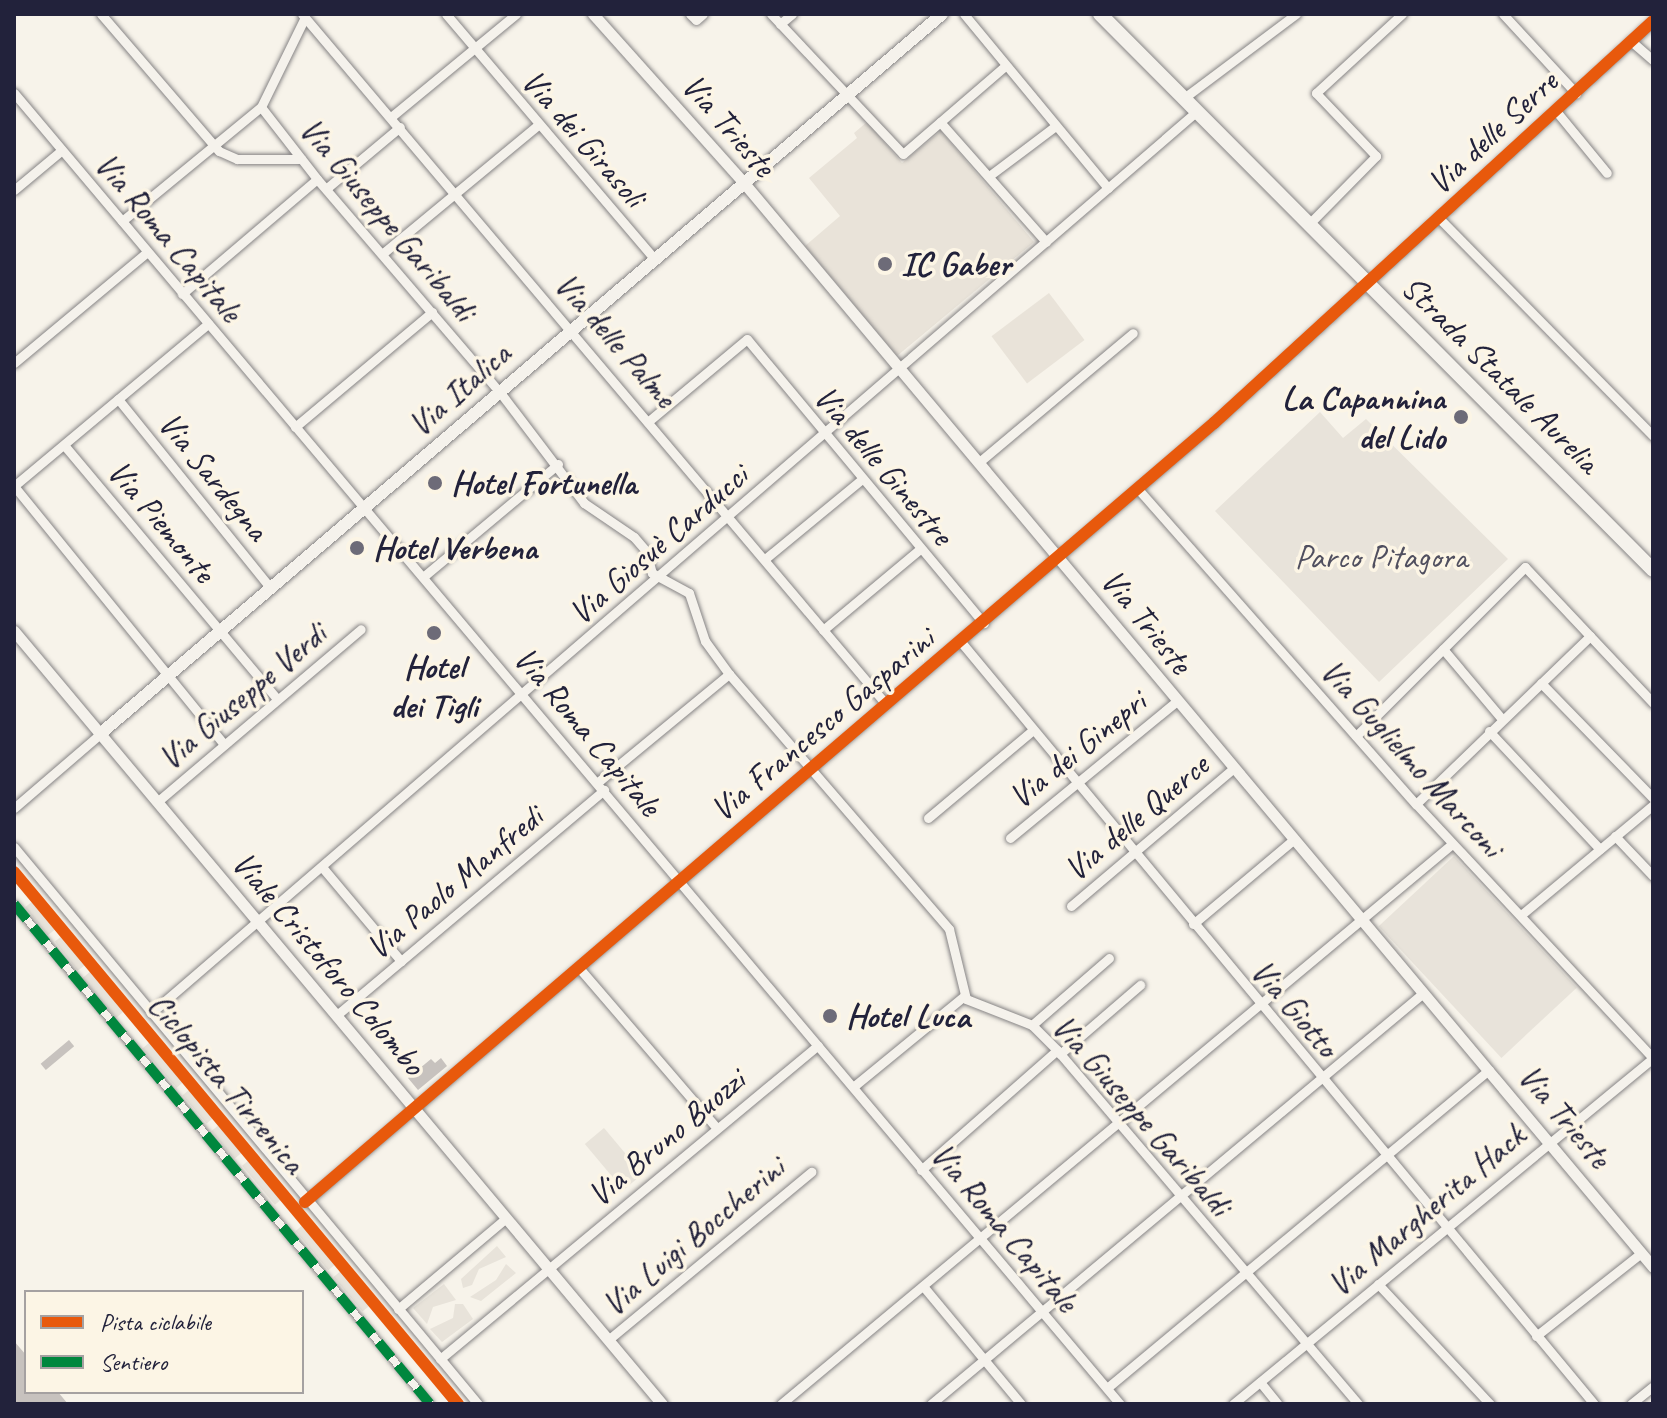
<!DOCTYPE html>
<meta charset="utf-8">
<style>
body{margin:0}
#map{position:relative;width:1667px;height:1418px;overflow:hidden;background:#f7f3ea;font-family:Caveat,sans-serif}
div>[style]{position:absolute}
.built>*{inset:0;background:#e9e3d9;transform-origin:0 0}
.green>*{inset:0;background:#e8e3da;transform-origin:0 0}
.water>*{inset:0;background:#c7c2be;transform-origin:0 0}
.roads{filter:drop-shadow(0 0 2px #868485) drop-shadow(0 0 2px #868485)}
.pedestrian>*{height:7px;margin:-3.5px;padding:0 3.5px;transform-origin:3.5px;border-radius:3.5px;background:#f5f2ec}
.minor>*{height:9px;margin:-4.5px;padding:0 4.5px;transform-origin:4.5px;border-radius:4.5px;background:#f5f2ec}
.tertiary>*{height:11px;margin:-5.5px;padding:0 5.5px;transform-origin:5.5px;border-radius:5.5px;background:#f5f2ec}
.secondary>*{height:12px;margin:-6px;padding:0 6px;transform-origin:6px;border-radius:6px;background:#f5f2ec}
.primary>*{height:14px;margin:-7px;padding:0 7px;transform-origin:7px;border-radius:7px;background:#f5f2ec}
.quiet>*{height:10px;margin-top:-5px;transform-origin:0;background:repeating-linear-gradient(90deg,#00873e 0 20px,transparent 0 30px)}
.cycleway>*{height:12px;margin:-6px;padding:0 6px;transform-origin:6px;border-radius:6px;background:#e8590c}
.dots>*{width:22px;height:22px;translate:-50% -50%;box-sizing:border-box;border:4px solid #fcf5e5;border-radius:50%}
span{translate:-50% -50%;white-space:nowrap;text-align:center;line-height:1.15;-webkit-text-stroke:7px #fcf5e5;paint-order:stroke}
.street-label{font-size:34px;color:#22223b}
.poi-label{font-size:34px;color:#22223b;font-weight:700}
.left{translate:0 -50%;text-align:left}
.right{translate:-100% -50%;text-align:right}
.park-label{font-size:34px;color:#504f5f}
.frame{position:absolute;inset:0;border:16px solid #22223b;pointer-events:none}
.legend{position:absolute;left:24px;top:1290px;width:280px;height:104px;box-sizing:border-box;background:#fcf5e5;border:2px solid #a5a1a1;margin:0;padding:10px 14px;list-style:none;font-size:24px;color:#22223b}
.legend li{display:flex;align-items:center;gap:16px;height:40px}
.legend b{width:40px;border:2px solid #a5a1a1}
</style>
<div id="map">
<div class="built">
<i style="clip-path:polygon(867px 122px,902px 163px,941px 131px,1034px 242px,897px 356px,805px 246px,840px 216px,809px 178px,857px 138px,854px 133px)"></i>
<i style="left:1049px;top:293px;width:59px;height:72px;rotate:53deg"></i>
</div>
<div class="green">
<i style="clip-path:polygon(1320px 412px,1343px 438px,1366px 419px,1508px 559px,1379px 682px,1215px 511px)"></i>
<i style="left:1454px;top:856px;width:180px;height:103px;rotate:47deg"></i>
<i style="left:33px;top:901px;width:36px;height:10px;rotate:51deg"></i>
<i style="left:62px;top:936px;width:37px;height:9px;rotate:52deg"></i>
<i style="left:91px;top:971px;width:52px;height:11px;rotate:50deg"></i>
<i style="left:150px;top:1042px;width:52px;height:10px;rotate:49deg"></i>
<i style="left:190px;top:1089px;width:37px;height:10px;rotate:49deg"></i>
<i style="left:220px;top:1124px;width:36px;height:11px;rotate:51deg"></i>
<i style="left:604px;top:1128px;width:60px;height:25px;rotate:50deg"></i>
<i style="left:249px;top:1160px;width:51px;height:9px;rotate:50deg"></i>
<i style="left:304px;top:1224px;width:51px;height:11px;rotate:50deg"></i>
<i style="clip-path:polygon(497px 1246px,506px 1257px,479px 1269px,472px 1285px,463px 1288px,461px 1279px)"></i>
<i style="clip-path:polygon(506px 1264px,516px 1273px,481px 1301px,470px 1297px,496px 1280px)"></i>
<i style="left:342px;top:1270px;width:45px;height:11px;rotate:50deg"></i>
<i style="clip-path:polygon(444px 1284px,456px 1300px,433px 1307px,427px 1324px,413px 1308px)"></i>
<i style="clip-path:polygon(455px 1304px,463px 1304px,473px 1319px,442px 1342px,430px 1329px,453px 1318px)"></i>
</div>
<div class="water">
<i style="left:69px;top:1040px;width:8px;height:37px;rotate:50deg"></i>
<i style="clip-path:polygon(441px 1058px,447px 1066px,418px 1090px,408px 1078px,431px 1059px,435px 1063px)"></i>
<i style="clip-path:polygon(14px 1341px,26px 1355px,26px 1392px,58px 1392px,68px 1404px,14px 1404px)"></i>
</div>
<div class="roads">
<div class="pedestrian">
<i style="left:14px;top:904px;width:650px;rotate:50.24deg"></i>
</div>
<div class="minor">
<i style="left:101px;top:14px;width:181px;rotate:49.3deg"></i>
<i style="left:219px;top:151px;width:20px;rotate:24deg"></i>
<i style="left:237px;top:159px;width:64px"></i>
<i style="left:302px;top:14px;width:904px;rotate:49.76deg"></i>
<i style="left:446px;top:14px;width:323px;rotate:49.6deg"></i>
<i style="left:690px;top:14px;width:8px;rotate:45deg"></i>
<i style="left:696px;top:20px;width:9px;rotate:-41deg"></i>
<i style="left:771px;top:14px;width:192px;rotate:46.7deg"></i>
<i style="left:903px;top:154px;width:135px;rotate:-40.8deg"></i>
<i style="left:964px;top:14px;width:226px;rotate:50.4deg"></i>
<i style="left:1503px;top:14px;width:108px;rotate:47.3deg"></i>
<i style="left:780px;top:24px;width:16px;rotate:-40deg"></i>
<i style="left:1631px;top:41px;width:29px;rotate:41deg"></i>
<i style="left:14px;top:93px;width:1715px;rotate:49.85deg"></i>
<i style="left:1184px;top:98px;width:140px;rotate:-36.9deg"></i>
<i style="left:261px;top:107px;width:91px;rotate:52.1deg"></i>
<i style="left:317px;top:179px;width:279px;rotate:49.4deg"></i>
<i style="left:499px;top:391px;width:141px;rotate:52.8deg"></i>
<i style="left:584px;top:503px;width:60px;rotate:34.2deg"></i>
<i style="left:634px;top:537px;width:18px;rotate:49deg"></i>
<i style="left:646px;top:551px;width:23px;rotate:75deg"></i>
<i style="left:652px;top:573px;width:42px;rotate:28.4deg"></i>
<i style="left:689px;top:593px;width:51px;rotate:71.6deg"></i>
<i style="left:705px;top:641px;width:41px;rotate:54deg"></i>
<i style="left:729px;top:674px;width:337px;rotate:49.2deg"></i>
<i style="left:949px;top:929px;width:72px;rotate:76.3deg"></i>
<i style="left:966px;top:999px;width:71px;rotate:21.5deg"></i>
<i style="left:1032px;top:1025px;width:35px;rotate:45deg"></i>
<i style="left:1057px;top:1050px;width:465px;rotate:49.6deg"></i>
<i style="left:1556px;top:111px;width:80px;rotate:50.6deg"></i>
<i style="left:391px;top:117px;width:162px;rotate:-39.5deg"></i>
<i style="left:940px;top:122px;width:160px;rotate:48.5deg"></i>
<i style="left:989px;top:176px;width:80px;rotate:-36.9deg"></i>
<i style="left:327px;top:188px;width:95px;rotate:-39.9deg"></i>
<i style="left:14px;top:190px;width:62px;rotate:-39.8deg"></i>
<i style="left:1440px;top:219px;width:304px;rotate:45.5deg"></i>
<i style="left:122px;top:221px;width:180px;rotate:-39.4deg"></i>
<i style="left:261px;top:107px;width:100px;rotate:-63.9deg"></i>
<i style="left:1308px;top:225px;width:97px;rotate:-45.4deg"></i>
<i style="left:1376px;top:156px;width:87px;rotate:-133.6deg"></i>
<i style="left:1316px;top:93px;width:117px;rotate:-42.6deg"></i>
<i style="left:382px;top:254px;width:202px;rotate:-39.6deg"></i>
<i style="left:182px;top:294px;width:177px;rotate:-40.4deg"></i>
<i style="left:14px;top:363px;width:173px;rotate:-39.8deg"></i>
<i style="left:118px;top:399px;width:240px;rotate:51.1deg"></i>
<i style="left:650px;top:420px;width:126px;rotate:-39.9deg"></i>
<i style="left:747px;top:339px;width:370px;rotate:50.2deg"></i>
<i style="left:295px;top:427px;width:179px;rotate:-40deg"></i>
<i style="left:64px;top:445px;width:331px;rotate:50deg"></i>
<i style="left:978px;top:463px;width:202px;rotate:-40deg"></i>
<i style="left:14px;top:486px;width:333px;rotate:50.9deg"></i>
<i style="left:14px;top:486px;width:253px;rotate:-39.9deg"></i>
<i style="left:1138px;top:489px;width:420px;rotate:48.6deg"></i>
<i style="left:1416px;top:804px;width:347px;rotate:47deg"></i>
<i style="left:765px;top:559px;width:124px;rotate:-39.5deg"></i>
<i style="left:423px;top:577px;width:176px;rotate:-39.9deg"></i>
<i style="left:823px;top:630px;width:126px;rotate:-39.9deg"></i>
<i style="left:961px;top:642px;width:991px;rotate:50.28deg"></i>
<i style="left:1443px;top:649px;width:92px;rotate:49.9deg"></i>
<i style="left:1541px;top:683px;width:161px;rotate:45.8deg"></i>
<i style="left:1489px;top:731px;width:162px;rotate:46.8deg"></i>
<i style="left:1356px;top:736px;width:239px;rotate:-45deg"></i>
<i style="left:1525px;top:567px;width:187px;rotate:46.7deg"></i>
<i style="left:598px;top:782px;width:170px;rotate:-39.5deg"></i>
<i style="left:157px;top:802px;width:267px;rotate:-40.3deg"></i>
<i style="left:1416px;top:804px;width:242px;rotate:-44deg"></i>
<i style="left:14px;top:808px;width:113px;rotate:-40.7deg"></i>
<i style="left:928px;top:818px;width:137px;rotate:-40deg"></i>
<i style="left:1615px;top:836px;width:55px;rotate:46.5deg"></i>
<i style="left:1010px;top:838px;width:216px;rotate:-39.4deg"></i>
<i style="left:14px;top:847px;width:725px;rotate:50.2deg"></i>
<i style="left:322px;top:867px;width:123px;rotate:50deg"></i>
<i style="left:1071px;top:906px;width:214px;rotate:-40.3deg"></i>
<i style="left:1521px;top:915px;width:172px;rotate:-39.8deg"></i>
<i style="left:1193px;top:924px;width:131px;rotate:-40deg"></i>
<i style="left:580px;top:969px;width:210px;rotate:49.3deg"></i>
<i style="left:151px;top:1013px;width:1381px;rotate:-40.77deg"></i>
<i style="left:338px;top:1014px;width:348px;rotate:-40.1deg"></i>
<i style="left:1032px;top:1025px;width:102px;rotate:-41deg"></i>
<i style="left:1060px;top:1054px;width:106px;rotate:-40.8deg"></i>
<i style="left:853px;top:1087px;width:144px;rotate:-39.3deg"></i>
<i style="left:921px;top:1170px;width:181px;rotate:-41.4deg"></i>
<i style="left:305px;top:1202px;width:1197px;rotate:-40.6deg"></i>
<i style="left:1214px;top:423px;width:595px;rotate:-42.48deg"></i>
<i style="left:1378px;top:1284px;width:164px;rotate:47deg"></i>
<i style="left:923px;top:1286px;width:153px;rotate:50.3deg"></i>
<i style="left:398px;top:1309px;width:140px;rotate:-40.1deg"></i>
<i style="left:1536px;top:1336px;width:134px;rotate:-38.3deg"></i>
<i style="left:608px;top:1340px;width:264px;rotate:-39.6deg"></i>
<i style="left:440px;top:1359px;width:491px;rotate:-39.7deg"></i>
<i style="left:1260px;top:1382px;width:28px;rotate:51deg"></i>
<i style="left:1107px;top:1388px;width:497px;rotate:-39.8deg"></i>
<i style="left:781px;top:1404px;width:874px;rotate:-39.85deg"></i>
<i style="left:931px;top:1404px;width:640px;rotate:-39.86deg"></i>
<i style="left:1233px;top:1404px;width:544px;rotate:-39.48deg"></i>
<i style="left:1631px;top:1404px;width:28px;rotate:-39deg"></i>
</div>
<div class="tertiary">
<i style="left:593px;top:14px;width:227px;rotate:48.2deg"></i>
<i style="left:744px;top:183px;width:1415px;rotate:50.02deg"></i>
<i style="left:14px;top:631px;width:1009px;rotate:50.03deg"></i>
</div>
<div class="secondary">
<i style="left:100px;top:734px;width:1108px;rotate:-40.53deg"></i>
</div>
<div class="primary">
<i style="left:1100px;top:14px;width:784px;rotate:45.15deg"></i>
</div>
</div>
<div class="quiet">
<i style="left:14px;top:904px;width:650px;rotate:50.24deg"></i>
</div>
<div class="cycleway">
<i style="left:14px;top:872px;width:693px;rotate:50.15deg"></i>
<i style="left:305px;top:1202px;width:1197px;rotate:-40.6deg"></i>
<i style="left:1214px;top:423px;width:595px;rotate:-42.48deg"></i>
</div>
<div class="dots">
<i style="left:885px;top:264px;background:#6d6b78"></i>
<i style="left:1461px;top:417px;background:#6d6b78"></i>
<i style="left:435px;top:483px;background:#6d6b78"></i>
<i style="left:357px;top:548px;background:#6d6b78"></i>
<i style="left:434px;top:633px;background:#6d6b78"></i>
<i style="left:830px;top:1016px;background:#6d6b78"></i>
</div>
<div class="street-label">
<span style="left:729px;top:125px;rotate:49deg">Via Trieste</span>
<span style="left:1492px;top:132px;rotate:-43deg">Via delle Serre</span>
<span style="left:584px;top:138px;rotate:49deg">Via dei Girasoli</span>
<span style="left:388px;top:219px;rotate:50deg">Via Giuseppe Garibaldi</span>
<span style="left:169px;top:237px;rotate:50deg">Via Roma Capitale</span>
<span style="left:616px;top:340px;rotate:49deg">Via delle Palme</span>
<span style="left:1501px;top:374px;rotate:45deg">Strada Statale Aurelia</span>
<span style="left:459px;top:389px;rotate:-41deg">Via Italica</span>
<span style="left:884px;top:465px;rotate:50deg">Via delle Ginestre</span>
<span style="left:214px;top:476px;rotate:51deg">Via Sardegna</span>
<span style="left:162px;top:521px;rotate:50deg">Via Piemonte</span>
<span style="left:658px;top:544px;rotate:-41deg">Via Giosuè Carducci</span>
<span style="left:1147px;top:621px;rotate:51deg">Via Trieste</span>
<span style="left:242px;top:696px;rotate:-40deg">Via Giuseppe Verdi</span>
<span style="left:822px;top:724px;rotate:-40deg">Via Francesco Gasparini</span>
<span style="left:588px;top:731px;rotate:50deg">Via Roma Capitale</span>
<span style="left:1077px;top:749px;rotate:-39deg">Via dei Ginepri</span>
<span style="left:1412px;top:758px;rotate:48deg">Via Guglielmo Marconi</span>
<span style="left:1136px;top:817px;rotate:-40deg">Via delle Querce</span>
<span style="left:454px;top:882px;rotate:-40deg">Via Paolo Manfredi</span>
<span style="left:329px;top:963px;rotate:50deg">Viale Cristoforo Colombo</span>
<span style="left:1295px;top:1008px;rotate:50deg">Via Giotto</span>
<span style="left:227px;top:1083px;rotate:50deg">Ciclopista Tirrenica</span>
<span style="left:1142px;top:1115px;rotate:49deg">Via Giuseppe Garibaldi</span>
<span style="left:1565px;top:1116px;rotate:50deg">Via Trieste</span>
<span style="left:666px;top:1137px;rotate:-40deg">Via Bruno Buozzi</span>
<span style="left:1426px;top:1210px;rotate:-40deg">Via Margherita Hack</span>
<span style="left:1005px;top:1227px;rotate:50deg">Via Roma Capitale</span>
<span style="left:693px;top:1236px;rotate:-40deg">Via Luigi Boccherini</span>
</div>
<div class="poi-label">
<span class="left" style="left:901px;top:264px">IC Gaber</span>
<span class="right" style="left:1445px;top:417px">La Capannina<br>del Lido</span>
<span class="left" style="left:451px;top:483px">Hotel Fortunella</span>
<span class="left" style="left:373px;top:548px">Hotel Verbena</span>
<span style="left:434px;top:686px">Hotel<br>dei Tigli</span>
<span class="left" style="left:846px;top:1016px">Hotel Luca</span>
</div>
<div class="park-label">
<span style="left:1381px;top:557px">Parco Pitagora</span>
</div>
<div class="frame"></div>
<ul class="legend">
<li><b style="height:10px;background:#e8590c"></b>Pista ciclabile</li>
<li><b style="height:10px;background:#00873e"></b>Sentiero</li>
</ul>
</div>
